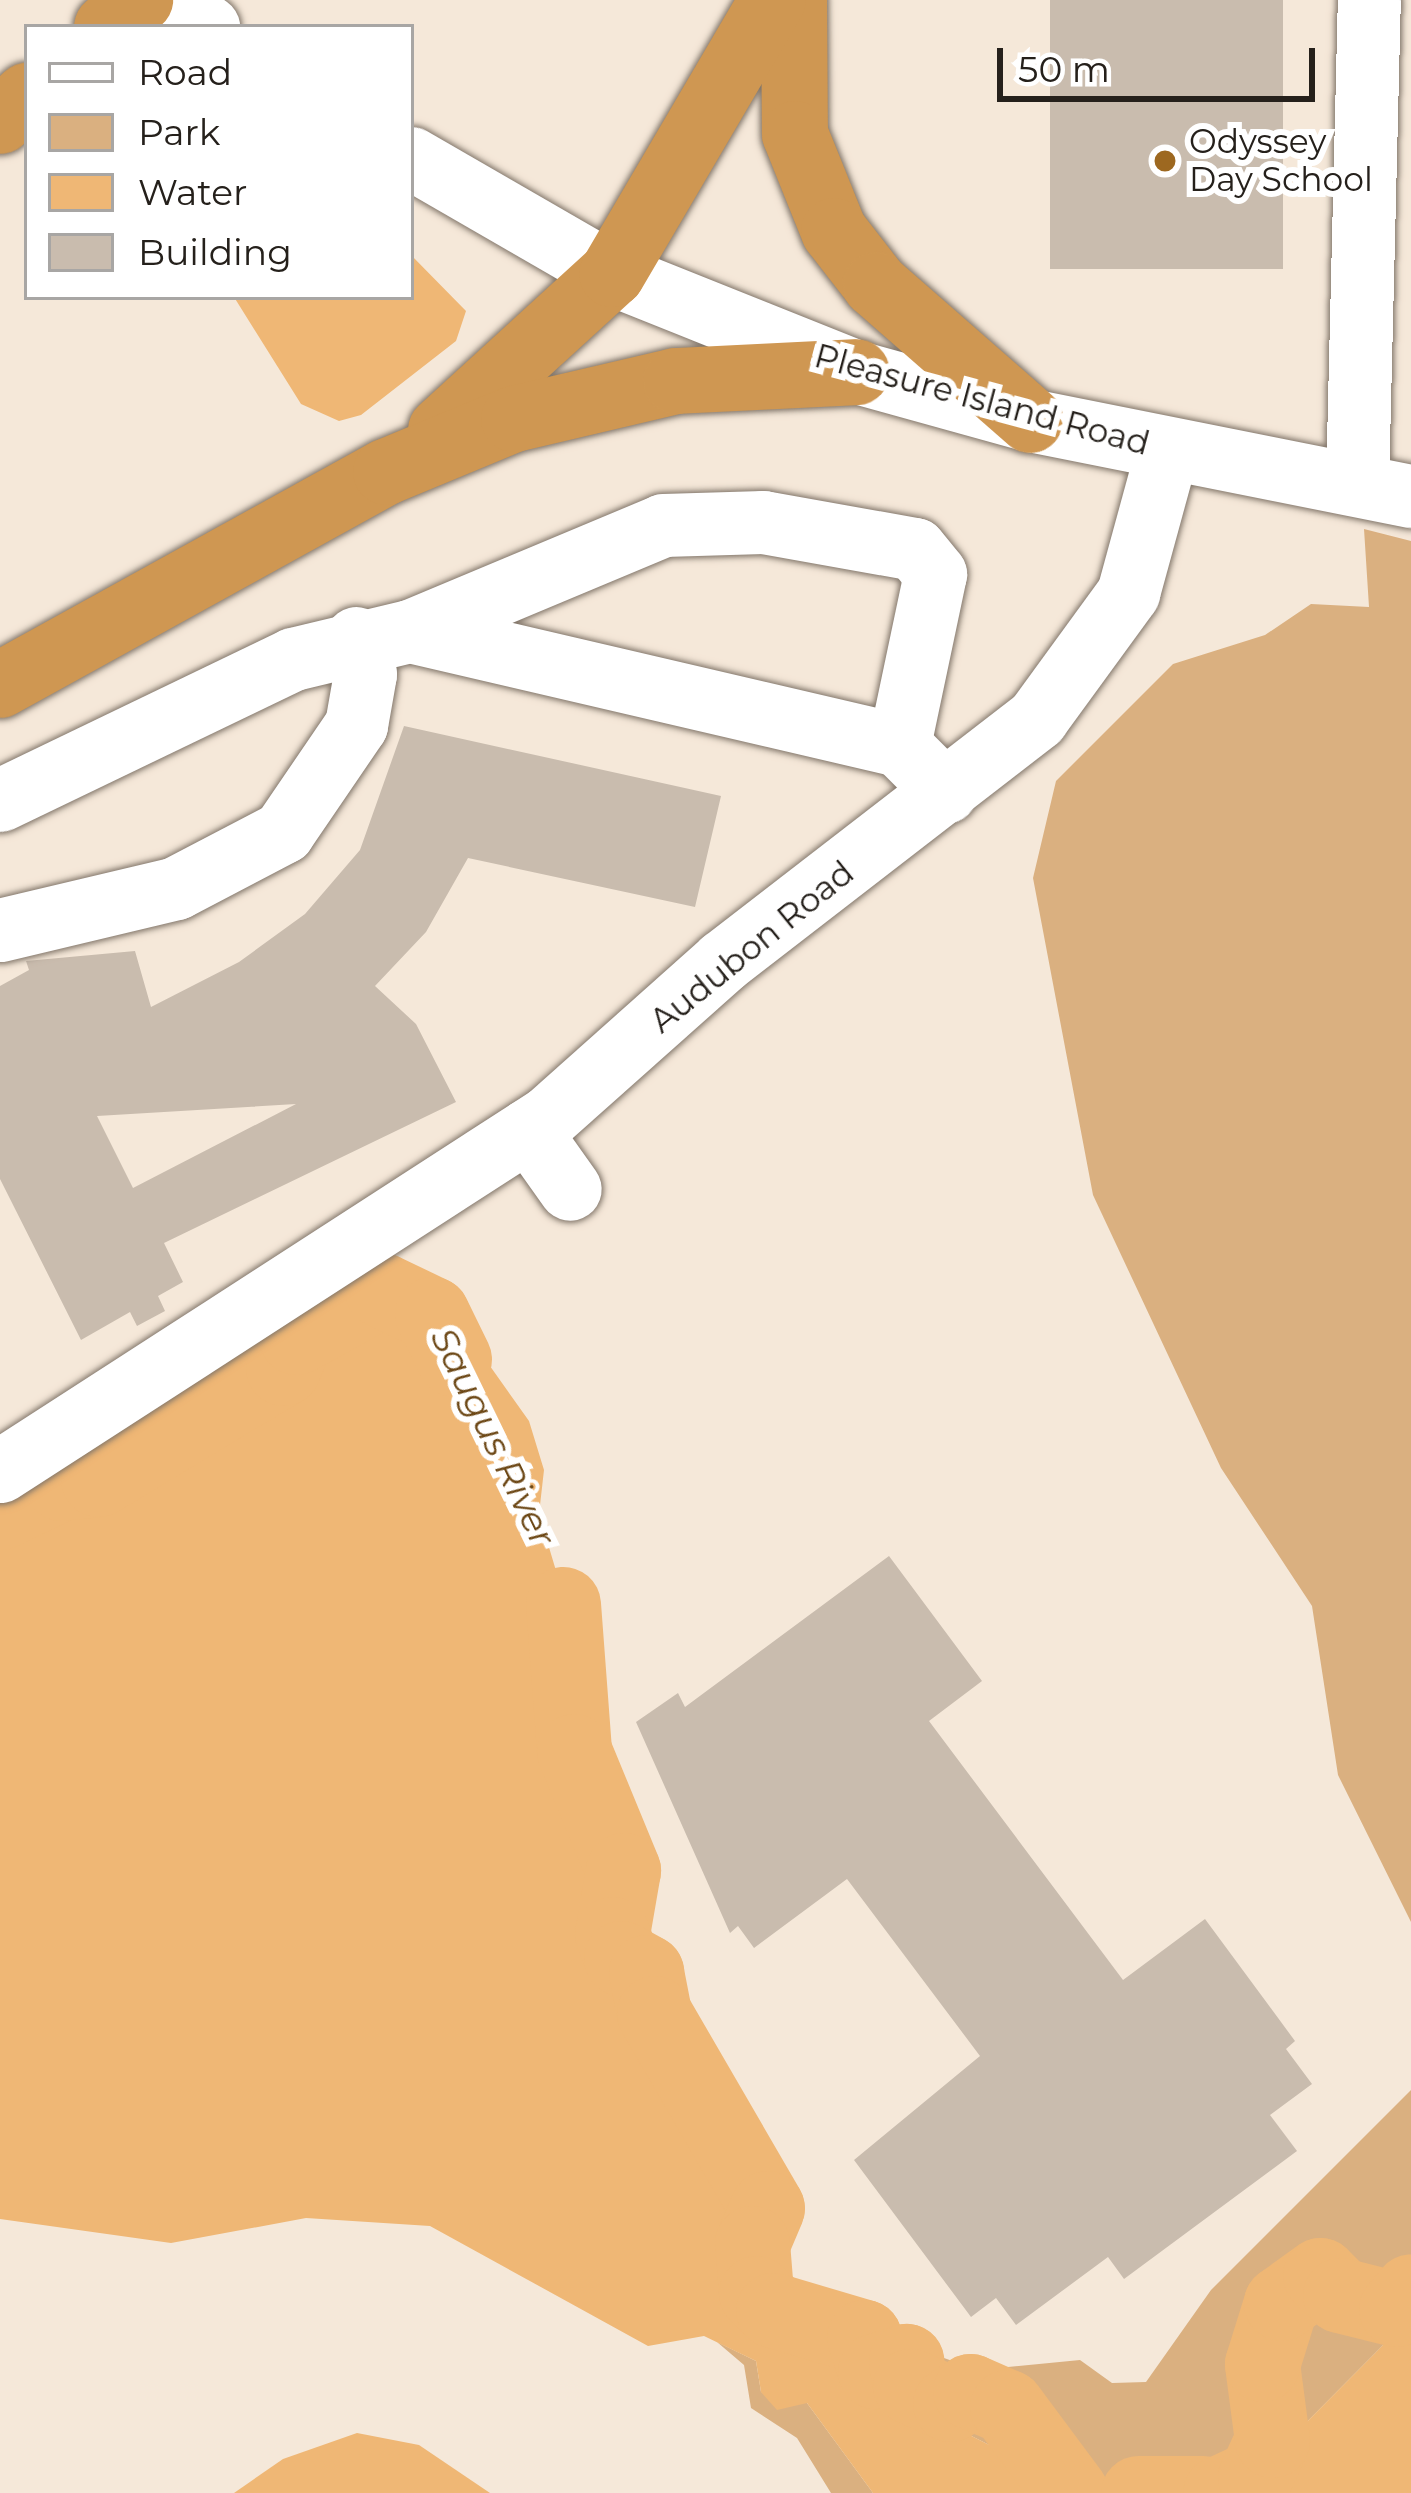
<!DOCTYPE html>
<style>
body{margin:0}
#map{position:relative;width:1411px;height:2493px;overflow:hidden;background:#f5e8d9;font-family:Montserrat,sans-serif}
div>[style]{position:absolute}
.green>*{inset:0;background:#dab080}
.water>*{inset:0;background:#efb775}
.river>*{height:75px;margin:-37.5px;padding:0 37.5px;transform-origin:37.5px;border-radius:37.5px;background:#efb775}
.building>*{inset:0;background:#c9bcae;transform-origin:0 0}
.roads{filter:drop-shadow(0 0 3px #82766a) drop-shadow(0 0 3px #82766a)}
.minor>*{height:63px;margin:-31.5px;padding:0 31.5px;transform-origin:31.5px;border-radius:31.5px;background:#fff}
.highway>*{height:66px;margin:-33px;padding:0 33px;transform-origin:33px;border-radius:33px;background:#cf9752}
.dots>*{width:33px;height:33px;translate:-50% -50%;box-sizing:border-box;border:6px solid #fff;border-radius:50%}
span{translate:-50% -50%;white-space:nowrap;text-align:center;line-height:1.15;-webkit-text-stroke:12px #fff;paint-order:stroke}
.poi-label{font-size:33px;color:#25201b}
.left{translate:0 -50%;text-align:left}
.street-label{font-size:33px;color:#25201b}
.water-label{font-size:36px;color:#6c4715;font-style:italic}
.legend{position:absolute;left:24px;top:24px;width:390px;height:276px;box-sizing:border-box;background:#fff;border:3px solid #a8a6a4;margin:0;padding:15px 21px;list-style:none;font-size:36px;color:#25201b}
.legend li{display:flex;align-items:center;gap:24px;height:60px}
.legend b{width:60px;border:3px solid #a8a6a4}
.scale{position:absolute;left:997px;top:48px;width:318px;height:54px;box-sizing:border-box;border:6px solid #25201b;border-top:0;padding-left:15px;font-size:36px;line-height:42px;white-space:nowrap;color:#25201b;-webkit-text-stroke:9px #fff;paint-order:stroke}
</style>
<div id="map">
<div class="green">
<i style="clip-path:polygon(1364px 529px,1411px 541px,1411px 1922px,1338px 1775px,1312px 1606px,1221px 1468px,1093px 1195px,1033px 878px,1056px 781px,1173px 664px,1265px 635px,1311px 604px,1369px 607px)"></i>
<i style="clip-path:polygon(1411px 2090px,1411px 2317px,1252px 2477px,1084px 2493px,922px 2411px,826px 2327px,786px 2347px,744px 2294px,743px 2284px,760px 2308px,807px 2321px,831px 2297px,876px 2334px,978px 2370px,1080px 2360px,1112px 2383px,1146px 2382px,1211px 2290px)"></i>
<i style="clip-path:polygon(717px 2342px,756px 2361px,761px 2392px,807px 2403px,873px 2493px,831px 2493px,797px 2438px,751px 2408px,744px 2365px)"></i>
</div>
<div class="water">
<i style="clip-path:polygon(411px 255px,466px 311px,456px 341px,361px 415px,339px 421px,301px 404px,234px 297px,411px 297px)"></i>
<i style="clip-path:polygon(385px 1290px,444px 1311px,457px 1345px,485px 1359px,529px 1421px,544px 1470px,539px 1514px,590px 1684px,565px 1713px,567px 1766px,635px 1945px,644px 2018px,706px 2150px,770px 2240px,744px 2295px,786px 2347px,826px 2327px,849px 2331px,866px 2368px,922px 2411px,1084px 2493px,873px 2493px,807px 2403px,777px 2410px,761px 2392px,756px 2361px,704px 2336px,648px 2346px,430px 2226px,306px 2218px,171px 2243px,0 2219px,0 1536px,170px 1411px,299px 1350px)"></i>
<i style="clip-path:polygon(1411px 2317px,1411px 2493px,1125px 2493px,1252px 2477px)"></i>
<i style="clip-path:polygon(357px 2433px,419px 2445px,490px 2493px,234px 2493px,283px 2459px)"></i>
</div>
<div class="river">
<i style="left:0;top:1512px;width:68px;rotate:-25.4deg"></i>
<i style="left:61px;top:1483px;width:37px;rotate:-6deg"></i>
<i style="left:98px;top:1479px;width:216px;rotate:-31deg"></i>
<i style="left:283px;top:1368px;width:34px;rotate:-67deg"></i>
<i style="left:296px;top:1337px;width:98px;rotate:-28.7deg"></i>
<i style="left:382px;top:1290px;width:55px;rotate:25.6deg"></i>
<i style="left:432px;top:1314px;width:50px;rotate:63.9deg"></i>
<i style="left:563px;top:1604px;width:147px;rotate:85.7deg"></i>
<i style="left:574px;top:1751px;width:129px;rotate:67.6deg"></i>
<i style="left:623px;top:1870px;width:65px;rotate:99.8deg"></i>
<i style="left:612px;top:1934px;width:26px;rotate:69deg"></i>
<i style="left:621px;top:1958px;width:29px;rotate:29deg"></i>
<i style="left:646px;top:1972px;width:42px;rotate:79deg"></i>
<i style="left:654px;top:2013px;width:225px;rotate:59.9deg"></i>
<i style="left:767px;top:2208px;width:38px;rotate:113deg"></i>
<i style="left:752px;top:2243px;width:50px;rotate:85.4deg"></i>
<i style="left:756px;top:2293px;width:24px;rotate:45deg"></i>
<i style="left:773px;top:2310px;width:95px;rotate:16.5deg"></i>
<i style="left:864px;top:2337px;width:36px;rotate:72deg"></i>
<i style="left:875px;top:2371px;width:33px;rotate:-18deg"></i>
<i style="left:906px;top:2361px;width:25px;rotate:81deg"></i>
<i style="left:910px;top:2386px;width:44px;rotate:24.2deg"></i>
<i style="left:950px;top:2404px;width:24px;rotate:-33deg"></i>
<i style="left:970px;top:2391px;width:40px;rotate:23.4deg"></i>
<i style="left:1007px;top:2407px;width:107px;rotate:53.3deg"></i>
<i style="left:1138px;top:2493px;width:65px"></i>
<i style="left:1220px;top:2493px;width:38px;rotate:-25deg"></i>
<i style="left:1255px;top:2477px;width:41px;rotate:-65.3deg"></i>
<i style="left:1272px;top:2440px;width:77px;rotate:-97.5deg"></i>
<i style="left:1262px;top:2364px;width:64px;rotate:-72.7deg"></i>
<i style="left:1281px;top:2303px;width:48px;rotate:-35.7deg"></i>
<i style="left:1320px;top:2275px;width:28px;rotate:45deg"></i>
<i style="left:1340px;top:2295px;width:58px;rotate:14deg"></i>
<i style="left:1396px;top:2309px;width:23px;rotate:-50deg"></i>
</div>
<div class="building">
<i style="left:1050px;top:0;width:233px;height:269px"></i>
<i style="clip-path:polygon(evenodd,404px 726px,721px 796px,695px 907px,468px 858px,426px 932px,375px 986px,416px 1024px,456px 1102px,164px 1243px,183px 1282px,158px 1296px,165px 1311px,137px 1326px,130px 1312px,81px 1340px,0 1179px,0 986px,29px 970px,26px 961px,135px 951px,151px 1007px,239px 962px,305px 914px,360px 850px,404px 726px,296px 1104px,133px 1188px,97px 1116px,296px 1104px)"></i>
<i style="clip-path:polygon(889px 1556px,982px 1681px,929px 1721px,1123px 1980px,1205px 1919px,1295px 2041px,1286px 2049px,1312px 2084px,1270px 2115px,1297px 2151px,1124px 2279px,1108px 2257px,1016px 2325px,996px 2298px,971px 2317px,854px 2160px,980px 2056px,847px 1879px,754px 1948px,738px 1926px,730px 1933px,636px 1722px,678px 1693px,685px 1707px)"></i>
</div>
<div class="roads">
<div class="minor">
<i style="left:170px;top:0;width:47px;rotate:35.4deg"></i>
<i style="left:411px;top:158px;width:232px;rotate:30deg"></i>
<i style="left:612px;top:274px;width:264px;rotate:21.8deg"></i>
<i style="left:857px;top:372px;width:180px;rotate:15.5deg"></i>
<i style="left:1030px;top:420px;width:389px;rotate:11.3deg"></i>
<i style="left:1357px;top:484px;width:484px;rotate:-88.6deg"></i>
<i style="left:410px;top:631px;width:274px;rotate:-22.7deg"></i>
<i style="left:663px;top:525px;width:100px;rotate:-1.7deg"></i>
<i style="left:763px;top:522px;width:154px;rotate:10.1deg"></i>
<i style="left:915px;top:549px;width:32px;rotate:51deg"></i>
<i style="left:935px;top:574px;width:175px;rotate:101.9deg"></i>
<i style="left:0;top:800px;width:325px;rotate:-25.7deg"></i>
<i style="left:293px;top:659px;width:120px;rotate:-13.5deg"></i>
<i style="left:410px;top:631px;width:502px;rotate:13.12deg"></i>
<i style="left:899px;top:745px;width:66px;rotate:45deg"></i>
<i style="left:0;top:930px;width:181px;rotate:-13.4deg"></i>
<i style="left:176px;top:888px;width:121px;rotate:-27.6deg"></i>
<i style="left:283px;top:832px;width:130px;rotate:-55.7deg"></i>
<i style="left:356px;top:725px;width:52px;rotate:-80deg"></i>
<i style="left:365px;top:674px;width:37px;rotate:-104deg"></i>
<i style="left:528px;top:1130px;width:72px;rotate:54.6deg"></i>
<i style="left:0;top:1471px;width:652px;rotate:-32.86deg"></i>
<i style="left:548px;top:1117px;width:234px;rotate:-41.7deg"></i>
<i style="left:723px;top:961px;width:397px;rotate:-37.7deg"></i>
<i style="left:1037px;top:718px;width:155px;rotate:-53.9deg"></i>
<i style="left:1128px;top:593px;width:148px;rotate:-74.7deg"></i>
</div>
<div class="highway">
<i style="left:794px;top:0;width:134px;rotate:89.6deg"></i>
<i style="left:795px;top:134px;width:105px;rotate:68.1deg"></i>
<i style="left:834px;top:231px;width:68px;rotate:52.1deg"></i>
<i style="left:876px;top:285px;width:205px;rotate:41.2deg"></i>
<i style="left:107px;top:27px;width:43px;rotate:-39.3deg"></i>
<i style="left:0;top:121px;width:37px;rotate:-43deg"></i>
<i style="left:441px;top:430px;width:231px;rotate:-42.4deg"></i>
<i style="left:612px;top:274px;width:318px;rotate:-59.6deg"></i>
<i style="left:0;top:685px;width:441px;rotate:-28.9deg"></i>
<i style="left:386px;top:472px;width:139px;rotate:-22.5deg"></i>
<i style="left:514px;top:419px;width:166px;rotate:-13.2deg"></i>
<i style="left:676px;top:381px;width:181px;rotate:-2.8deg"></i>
</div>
</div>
<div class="dots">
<i style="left:1165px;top:161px;background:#9d6820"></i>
</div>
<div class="poi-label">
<span class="left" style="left:1189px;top:161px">Odyssey<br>Day School</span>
</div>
<div class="street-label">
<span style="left:982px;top:400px;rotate:15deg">Pleasure Island Road</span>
<span style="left:752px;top:947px;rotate:-39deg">Audubon Road</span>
</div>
<div class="water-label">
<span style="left:493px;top:1437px;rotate:64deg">Saugus River</span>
</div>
<ul class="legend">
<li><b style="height:15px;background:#fff"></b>Road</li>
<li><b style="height:33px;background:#dab080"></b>Park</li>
<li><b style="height:33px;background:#efb775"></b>Water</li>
<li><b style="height:33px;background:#c9bcae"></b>Building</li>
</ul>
<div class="scale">50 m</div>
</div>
